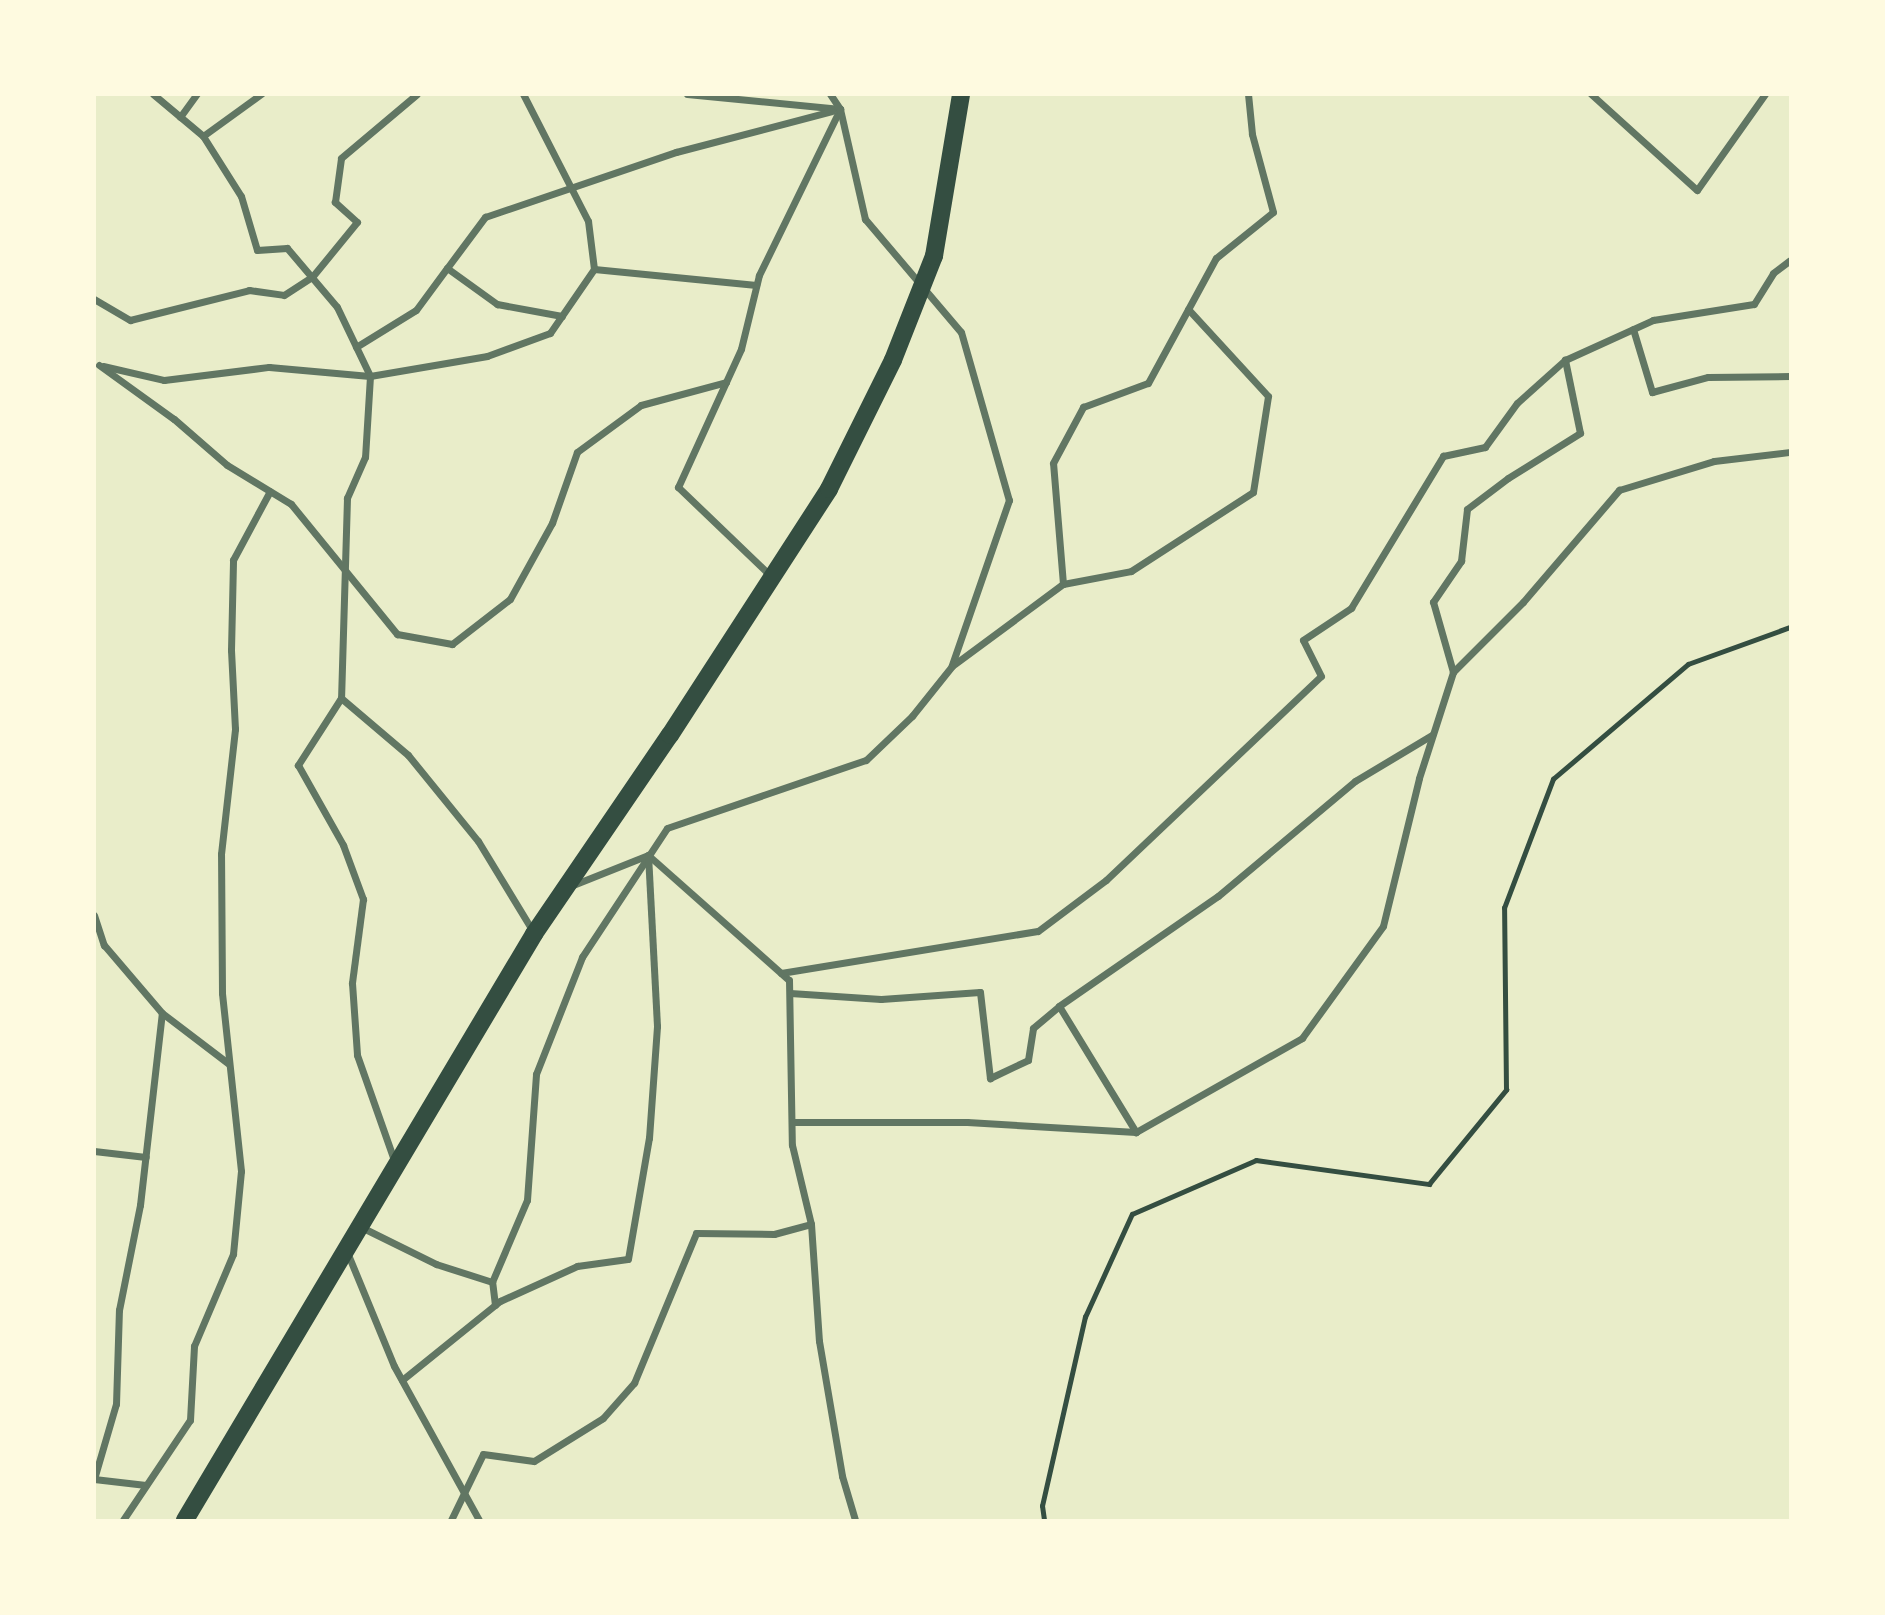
<!DOCTYPE html>
<style>
body{margin:0}
#map{position:relative;width:1885px;height:1615px;overflow:hidden;background:#e9edc9;font-family:Arial,sans-serif}
div>[style]{position:absolute}
.path>*{height:4.5px;margin:-2.25px;padding:0 2.25px;transform-origin:2.25px;border-radius:2.25px;background:#344e41}
.minor>*{height:7px;margin:-3.5px;padding:0 3.5px;transform-origin:3.5px;border-radius:3.5px;background:#617663}
.trunk>*{height:18px;margin:-9px;padding:0 9px;transform-origin:9px;border-radius:9px;background:#344e41}
span{translate:-50% -50%;white-space:nowrap;text-align:center;line-height:1.15;-webkit-text-stroke:7px #fefae0;paint-order:stroke}
.frame{position:absolute;inset:0;border:96px solid #fefae0;pointer-events:none}
</style>
<div id="map">
<div class="path">
<i style="left:1044px;top:1520px;width:14px;rotate:-98deg"></i>
<i style="left:1042px;top:1506px;width:194px;rotate:-77.2deg"></i>
<i style="left:1085px;top:1317px;width:113px;rotate:-65.5deg"></i>
<i style="left:1132px;top:1214px;width:135px;rotate:-23.5deg"></i>
<i style="left:1256px;top:1160px;width:175px;rotate:7.9deg"></i>
<i style="left:1429px;top:1184px;width:122px;rotate:-50.7deg"></i>
<i style="left:1506px;top:1090px;width:182px;rotate:-90.6deg"></i>
<i style="left:1504px;top:908px;width:138px;rotate:-69.2deg"></i>
<i style="left:1553px;top:779px;width:177px;rotate:-40.4deg"></i>
<i style="left:1688px;top:664px;width:109px;rotate:-19.9deg"></i>
</div>
<div class="minor">
<i style="left:153px;top:94px;width:65px;rotate:40deg"></i>
<i style="left:203px;top:136px;width:72px;rotate:-35.9deg"></i>
<i style="left:687px;top:94px;width:154px;rotate:5.6deg"></i>
<i style="left:840px;top:109px;width:185px;rotate:116deg"></i>
<i style="left:759px;top:275px;width:76px;rotate:103.7deg"></i>
<i style="left:741px;top:349px;width:152px;rotate:114.5deg"></i>
<i style="left:678px;top:487px;width:130px;rotate:43.8deg"></i>
<i style="left:830px;top:94px;width:18px;rotate:56deg"></i>
<i style="left:840px;top:109px;width:113px;rotate:77.2deg"></i>
<i style="left:865px;top:219px;width:148px;rotate:49.7deg"></i>
<i style="left:961px;top:332px;width:175px;rotate:74.1deg"></i>
<i style="left:1009px;top:500px;width:175px;rotate:109.1deg"></i>
<i style="left:1591px;top:94px;width:143px;rotate:42.2deg"></i>
<i style="left:1697px;top:190px;width:118px;rotate:-54.7deg"></i>
<i style="left:180px;top:117px;width:29px;rotate:-54deg"></i>
<i style="left:203px;top:136px;width:71px;rotate:57.7deg"></i>
<i style="left:241px;top:196px;width:56px;rotate:73.5deg"></i>
<i style="left:257px;top:250px;width:30px;rotate:-4deg"></i>
<i style="left:287px;top:248px;width:77px;rotate:49.7deg"></i>
<i style="left:337px;top:307px;width:76px;rotate:64.4deg"></i>
<i style="left:370px;top:376px;width:81px;rotate:93.5deg"></i>
<i style="left:365px;top:457px;width:45px;rotate:113.7deg"></i>
<i style="left:347px;top:498px;width:200px;rotate:91.7deg"></i>
<i style="left:341px;top:698px;width:88px;rotate:40.4deg"></i>
<i style="left:408px;top:755px;width:111px;rotate:50.9deg"></i>
<i style="left:478px;top:841px;width:108px;rotate:58.7deg"></i>
<i style="left:447px;top:268px;width:64px;rotate:-53.3deg"></i>
<i style="left:485px;top:217px;width:202px;rotate:-18.8deg"></i>
<i style="left:676px;top:152px;width:161px;rotate:-14.7deg"></i>
<i style="left:594px;top:269px;width:163px;rotate:5.6deg"></i>
<i style="left:94px;top:299px;width:42px;rotate:30.3deg"></i>
<i style="left:130px;top:320px;width:123px;rotate:-14.1deg"></i>
<i style="left:249px;top:290px;width:35px;rotate:8deg"></i>
<i style="left:284px;top:295px;width:33px;rotate:-33deg"></i>
<i style="left:312px;top:277px;width:71px;rotate:-50.7deg"></i>
<i style="left:357px;top:222px;width:30px;rotate:-138deg"></i>
<i style="left:335px;top:202px;width:44px;rotate:-82.2deg"></i>
<i style="left:341px;top:158px;width:99px;rotate:-40.1deg"></i>
<i style="left:1633px;top:329px;width:66px;rotate:73.2deg"></i>
<i style="left:1652px;top:392px;width:58px;rotate:-15deg"></i>
<i style="left:1708px;top:377px;width:82px;rotate:-0.7deg"></i>
<i style="left:356px;top:347px;width:70px;rotate:-31.7deg"></i>
<i style="left:416px;top:310px;width:52px;rotate:-53.6deg"></i>
<i style="left:447px;top:268px;width:62px;rotate:35.8deg"></i>
<i style="left:497px;top:304px;width:66px;rotate:10.5deg"></i>
<i style="left:99px;top:365px;width:92px;rotate:35.8deg"></i>
<i style="left:174px;top:419px;width:70px;rotate:41deg"></i>
<i style="left:227px;top:465px;width:75px;rotate:31.4deg"></i>
<i style="left:291px;top:504px;width:168px;rotate:50.8deg"></i>
<i style="left:397px;top:634px;width:56px;rotate:10.3deg"></i>
<i style="left:452px;top:644px;width:73px;rotate:-37.8deg"></i>
<i style="left:510px;top:599px;width:87px;rotate:-61.1deg"></i>
<i style="left:552px;top:523px;width:75px;rotate:-70.6deg"></i>
<i style="left:577px;top:452px;width:79px;rotate:-36.3deg"></i>
<i style="left:641px;top:405px;width:88px;rotate:-15.1deg"></i>
<i style="left:103px;top:366px;width:63px;rotate:12.9deg"></i>
<i style="left:164px;top:380px;width:106px;rotate:-7.1deg"></i>
<i style="left:269px;top:367px;width:101px;rotate:5.1deg"></i>
<i style="left:370px;top:376px;width:119px;rotate:-9.7deg"></i>
<i style="left:487px;top:356px;width:67px;rotate:-20.1deg"></i>
<i style="left:550px;top:333px;width:78px;rotate:-55.5deg"></i>
<i style="left:594px;top:269px;width:48px;rotate:-97.1deg"></i>
<i style="left:588px;top:221px;width:143px;rotate:-117.1deg"></i>
<i style="left:1063px;top:584px;width:69px;rotate:-10.8deg"></i>
<i style="left:1131px;top:571px;width:145px;rotate:-32.9deg"></i>
<i style="left:1253px;top:492px;width:97px;rotate:-81.1deg"></i>
<i style="left:1268px;top:396px;width:118px;rotate:-132.6deg"></i>
<i style="left:1453px;top:672px;width:73px;rotate:-105.9deg"></i>
<i style="left:1433px;top:602px;width:50px;rotate:-55.7deg"></i>
<i style="left:1461px;top:561px;width:52px;rotate:-83.4deg"></i>
<i style="left:1467px;top:509px;width:51px;rotate:-37.1deg"></i>
<i style="left:1508px;top:478px;width:85px;rotate:-32deg"></i>
<i style="left:1580px;top:433px;width:75px;rotate:-101.6deg"></i>
<i style="left:1565px;top:360px;width:97px;rotate:-24.4deg"></i>
<i style="left:1653px;top:320px;width:102px;rotate:-9deg"></i>
<i style="left:1754px;top:304px;width:36px;rotate:-58deg"></i>
<i style="left:1773px;top:273px;width:21px;rotate:-37deg"></i>
<i style="left:341px;top:698px;width:80px;rotate:122.7deg"></i>
<i style="left:298px;top:765px;width:92px;rotate:60.6deg"></i>
<i style="left:343px;top:845px;width:58px;rotate:69.7deg"></i>
<i style="left:363px;top:899px;width:85px;rotate:97.5deg"></i>
<i style="left:352px;top:983px;width:72px;rotate:86deg"></i>
<i style="left:357px;top:1055px;width:114px;rotate:70.6deg"></i>
<i style="left:573px;top:885px;width:81px;rotate:-21.8deg"></i>
<i style="left:648px;top:855px;width:188px;rotate:41.6deg"></i>
<i style="left:789px;top:980px;width:165px;rotate:89deg"></i>
<i style="left:792px;top:1145px;width:81px;rotate:76.5deg"></i>
<i style="left:811px;top:1224px;width:117px;rotate:86.1deg"></i>
<i style="left:819px;top:1341px;width:137px;rotate:80.3deg"></i>
<i style="left:842px;top:1476px;width:46px;rotate:73.5deg"></i>
<i style="left:94px;top:915px;width:32px;rotate:72deg"></i>
<i style="left:104px;top:945px;width:89px;rotate:49.5deg"></i>
<i style="left:162px;top:1013px;width:84px;rotate:37.3deg"></i>
<i style="left:781px;top:973px;width:260px;rotate:-9.3deg"></i>
<i style="left:1038px;top:931px;width:85px;rotate:-36.9deg"></i>
<i style="left:1106px;top:880px;width:296px;rotate:-43.5deg"></i>
<i style="left:1321px;top:676px;width:40px;rotate:-116.6deg"></i>
<i style="left:1303px;top:640px;width:58px;rotate:-33.7deg"></i>
<i style="left:1351px;top:608px;width:178px;rotate:-58.8deg"></i>
<i style="left:1443px;top:456px;width:43px;rotate:-12.1deg"></i>
<i style="left:1485px;top:447px;width:54px;rotate:-54deg"></i>
<i style="left:1517px;top:403px;width:64px;rotate:-41.9deg"></i>
<i style="left:790px;top:993px;width:91px;rotate:3.8deg"></i>
<i style="left:881px;top:999px;width:99px;rotate:-4deg"></i>
<i style="left:980px;top:992px;width:87px;rotate:83.4deg"></i>
<i style="left:990px;top:1078px;width:42px;rotate:-25.3deg"></i>
<i style="left:1028px;top:1060px;width:32px;rotate:-81deg"></i>
<i style="left:1033px;top:1028px;width:34px;rotate:-40deg"></i>
<i style="left:1059px;top:1006px;width:148px;rotate:58.6deg"></i>
<i style="left:1059px;top:1006px;width:193px;rotate:-34.7deg"></i>
<i style="left:1218px;top:896px;width:179px;rotate:-40deg"></i>
<i style="left:1355px;top:781px;width:90px;rotate:-30.9deg"></i>
<i style="left:793px;top:1122px;width:174px"></i>
<i style="left:967px;top:1122px;width:169px;rotate:3.4deg"></i>
<i style="left:1136px;top:1132px;width:191px;rotate:-29.5deg"></i>
<i style="left:1302px;top:1038px;width:138px;rotate:-54.1deg"></i>
<i style="left:1383px;top:926px;width:152px;rotate:-76.3deg"></i>
<i style="left:1419px;top:778px;width:111px;rotate:-72.2deg"></i>
<i style="left:1453px;top:672px;width:99px;rotate:-45deg"></i>
<i style="left:1523px;top:602px;width:148px;rotate:-49.4deg"></i>
<i style="left:1619px;top:490px;width:99px;rotate:-17deg"></i>
<i style="left:1714px;top:461px;width:77px;rotate:-6.8deg"></i>
<i style="left:94px;top:1151px;width:52px;rotate:6.6deg"></i>
<i style="left:361px;top:1227px;width:84px;rotate:26.3deg"></i>
<i style="left:436px;top:1264px;width:59px;rotate:17.8deg"></i>
<i style="left:347px;top:1252px;width:123px;rotate:67.6deg"></i>
<i style="left:394px;top:1366px;width:176px;rotate:61.1deg"></i>
<i style="left:495px;top:1305px;width:23px;rotate:-97deg"></i>
<i style="left:492px;top:1282px;width:89px;rotate:-66.9deg"></i>
<i style="left:527px;top:1200px;width:126px;rotate:-85.9deg"></i>
<i style="left:536px;top:1074px;width:126px;rotate:-68.5deg"></i>
<i style="left:582px;top:957px;width:154px;rotate:-56.6deg"></i>
<i style="left:667px;top:828px;width:210px;rotate:-18.9deg"></i>
<i style="left:866px;top:760px;width:64px;rotate:-43.7deg"></i>
<i style="left:912px;top:716px;width:64px;rotate:-51.3deg"></i>
<i style="left:952px;top:666px;width:138px;rotate:-36.5deg"></i>
<i style="left:1063px;top:584px;width:121px;rotate:-94.7deg"></i>
<i style="left:1053px;top:463px;width:64px;rotate:-61.8deg"></i>
<i style="left:1083px;top:407px;width:69px;rotate:-20.3deg"></i>
<i style="left:1148px;top:383px;width:142px;rotate:-61.5deg"></i>
<i style="left:1216px;top:258px;width:73px;rotate:-38.9deg"></i>
<i style="left:1273px;top:212px;width:81px;rotate:-105.1deg"></i>
<i style="left:1252px;top:134px;width:40px;rotate:-95.7deg"></i>
<i style="left:402px;top:1380px;width:126px;rotate:-38.9deg"></i>
<i style="left:500px;top:1301px;width:85px;rotate:-24.4deg"></i>
<i style="left:577px;top:1266px;width:51px;rotate:-7.8deg"></i>
<i style="left:628px;top:1259px;width:123px;rotate:-80.2deg"></i>
<i style="left:649px;top:1138px;width:112px;rotate:-85.9deg"></i>
<i style="left:657px;top:1026px;width:171px;rotate:-93deg"></i>
<i style="left:94px;top:1479px;width:78px;rotate:-73.7deg"></i>
<i style="left:116px;top:1404px;width:94px;rotate:-88.2deg"></i>
<i style="left:119px;top:1310px;width:107px;rotate:-78.7deg"></i>
<i style="left:140px;top:1205px;width:193px;rotate:-83.5deg"></i>
<i style="left:94px;top:1479px;width:52px;rotate:6.6deg"></i>
<i style="left:123px;top:1520px;width:120px;rotate:-56.2deg"></i>
<i style="left:190px;top:1420px;width:74px;rotate:-86.9deg"></i>
<i style="left:194px;top:1346px;width:100px;rotate:-67deg"></i>
<i style="left:233px;top:1254px;width:83px;rotate:-84.5deg"></i>
<i style="left:241px;top:1171px;width:179px;rotate:-96.1deg"></i>
<i style="left:222px;top:993px;width:139px;rotate:-90.4deg"></i>
<i style="left:221px;top:854px;width:126px;rotate:-83.6deg"></i>
<i style="left:235px;top:729px;width:79px;rotate:-92.9deg"></i>
<i style="left:231px;top:650px;width:90px;rotate:-88.7deg"></i>
<i style="left:233px;top:560px;width:78px;rotate:-61.8deg"></i>
<i style="left:451px;top:1520px;width:73px;rotate:-64.1deg"></i>
<i style="left:483px;top:1454px;width:51px;rotate:7.8deg"></i>
<i style="left:534px;top:1461px;width:81px;rotate:-31.9deg"></i>
<i style="left:603px;top:1418px;width:47px;rotate:-48.5deg"></i>
<i style="left:634px;top:1383px;width:162px;rotate:-67.5deg"></i>
<i style="left:696px;top:1233px;width:78px;rotate:0.7deg"></i>
<i style="left:774px;top:1234px;width:38px;rotate:-15deg"></i>
</div>
<div class="trunk">
<i style="left:185px;top:1520px;width:682px;rotate:-59.22deg"></i>
<i style="left:534px;top:934px;width:241px;rotate:-55.7deg"></i>
<i style="left:670px;top:735px;width:293px;rotate:-57.1deg"></i>
<i style="left:829px;top:489px;width:144px;rotate:-63.6deg"></i>
<i style="left:893px;top:360px;width:112px;rotate:-68.5deg"></i>
<i style="left:934px;top:256px;width:164px;rotate:-80.5deg"></i>
</div>
<div class="frame"></div>
</div>
